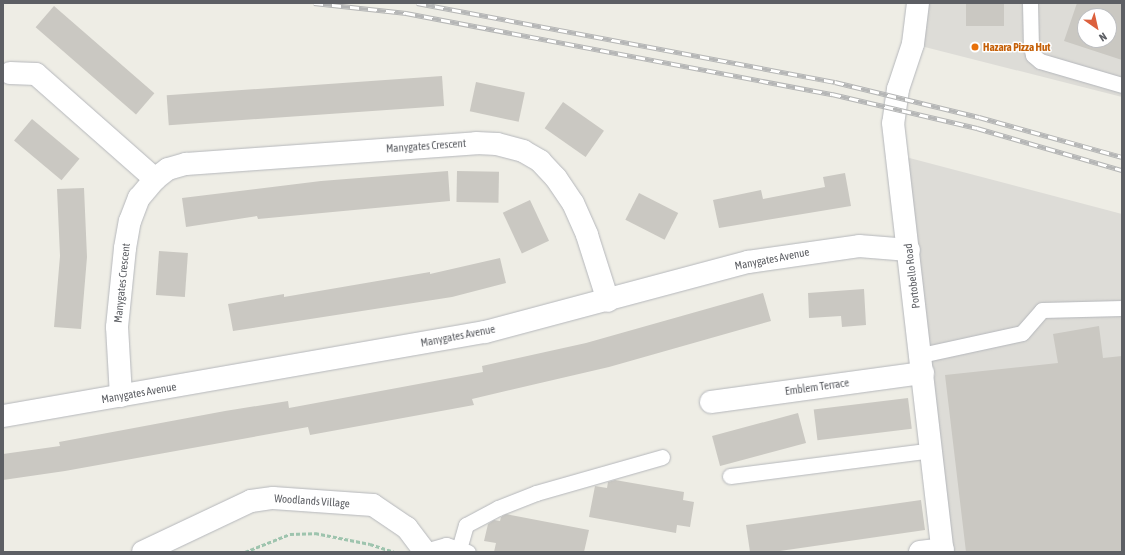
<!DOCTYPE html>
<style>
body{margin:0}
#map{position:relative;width:1125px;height:555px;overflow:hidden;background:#eeede5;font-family:"Asap Condensed",sans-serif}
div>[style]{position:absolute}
.industrial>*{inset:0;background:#dddcd7}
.building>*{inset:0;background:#cac8c2;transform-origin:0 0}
.path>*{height:2.5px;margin-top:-1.25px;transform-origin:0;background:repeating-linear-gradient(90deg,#9ec4ae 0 4px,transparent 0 6px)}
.roads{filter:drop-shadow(0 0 1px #b5b7bb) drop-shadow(0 0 1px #b5b7bb)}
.lane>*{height:15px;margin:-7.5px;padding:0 7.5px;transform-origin:7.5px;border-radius:7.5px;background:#fff}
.street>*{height:22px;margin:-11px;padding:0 11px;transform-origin:11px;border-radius:11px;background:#fff}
.rail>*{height:4.5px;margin-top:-2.25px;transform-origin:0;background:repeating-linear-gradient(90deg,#fff 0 9px,#b5b6b6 0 18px);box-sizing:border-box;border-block:1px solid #b5b6b6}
.dots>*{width:11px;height:11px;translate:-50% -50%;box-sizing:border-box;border:2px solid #fff;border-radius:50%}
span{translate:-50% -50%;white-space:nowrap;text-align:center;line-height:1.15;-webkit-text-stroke:3px #fff;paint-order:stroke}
.food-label{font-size:11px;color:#c56008;font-weight:700}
.left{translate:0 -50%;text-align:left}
.street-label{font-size:11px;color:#5d5f64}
.frame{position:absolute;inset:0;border:4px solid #5d5f64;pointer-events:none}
.north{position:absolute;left:1077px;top:8px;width:40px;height:40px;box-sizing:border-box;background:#fff;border:1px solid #bebfc1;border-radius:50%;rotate:146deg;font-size:11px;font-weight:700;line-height:16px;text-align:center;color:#5d5f64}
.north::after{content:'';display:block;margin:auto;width:14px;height:18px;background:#dc603d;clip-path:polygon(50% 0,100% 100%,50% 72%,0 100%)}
</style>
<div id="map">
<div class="industrial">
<i style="clip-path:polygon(evenodd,918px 3px,1122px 3px,1122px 97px,913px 44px,918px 3px,1085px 16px,1109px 16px,1109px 40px,1085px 40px,1085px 16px)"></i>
<i style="clip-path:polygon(898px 155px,1122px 214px,1122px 552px,943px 552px)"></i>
</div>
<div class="building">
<i style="left:966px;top:3px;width:38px;height:23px"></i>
<i style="clip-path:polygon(evenodd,1077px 3px,1122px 3px,1122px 60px,1064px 41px,1077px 3px,1085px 16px,1109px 16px,1109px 40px,1085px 40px,1085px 16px)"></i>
<i style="left:54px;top:6px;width:133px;height:28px;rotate:41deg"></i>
<i style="left:442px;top:76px;width:30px;height:276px;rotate:86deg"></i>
<i style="left:476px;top:82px;width:50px;height:30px;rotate:12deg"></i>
<i style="left:563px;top:102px;width:50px;height:32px;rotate:35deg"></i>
<i style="left:32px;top:119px;width:62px;height:28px;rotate:40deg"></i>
<i style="clip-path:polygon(448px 171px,450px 201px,258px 219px,257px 216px,186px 227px,182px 198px,321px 181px)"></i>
<i style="left:457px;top:171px;width:42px;height:31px;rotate:1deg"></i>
<i style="clip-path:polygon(845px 173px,851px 206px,719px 228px,713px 200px,761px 190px,763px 199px,825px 187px,823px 177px)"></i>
<i style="clip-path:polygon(84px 188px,87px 257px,81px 329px,54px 327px,60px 256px,57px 189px)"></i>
<i style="left:639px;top:193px;width:44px;height:30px;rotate:27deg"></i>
<i style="left:530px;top:200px;width:45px;height:30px;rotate:65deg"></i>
<i style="left:159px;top:251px;width:29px;height:44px;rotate:4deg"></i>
<i style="clip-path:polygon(500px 258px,506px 283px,452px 297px,233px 331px,228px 304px,284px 294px,284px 297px,430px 272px,430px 274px)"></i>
<i style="clip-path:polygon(864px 289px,866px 325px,842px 327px,841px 316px,809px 318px,808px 293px)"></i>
<i style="clip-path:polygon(763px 293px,771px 321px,609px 367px,472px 399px,474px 405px,310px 435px,308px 427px,65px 471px,3px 480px,3px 454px,60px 446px,59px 442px,225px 411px,288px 401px,289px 408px,483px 372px,482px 366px,586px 343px)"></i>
<i style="clip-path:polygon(1099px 326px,1103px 358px,1122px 356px,1122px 552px,966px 552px,945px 375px,1058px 363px,1053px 334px)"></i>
<i style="left:908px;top:398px;width:31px;height:95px;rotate:83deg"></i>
<i style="left:798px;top:413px;width:31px;height:89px;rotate:75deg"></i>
<i style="clip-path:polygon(615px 480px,684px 492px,683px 500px,694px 502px,690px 527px,677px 525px,676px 533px,589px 517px,595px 486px,607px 488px,608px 482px)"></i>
<i style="clip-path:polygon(921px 500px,925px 530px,773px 552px,750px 552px,746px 525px)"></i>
<i style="clip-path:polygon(506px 514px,589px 530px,584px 552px,494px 552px,496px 543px,484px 541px,488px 524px,494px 520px,500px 521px,501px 517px)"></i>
</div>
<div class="path">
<i style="left:245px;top:552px;width:48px;rotate:-21.8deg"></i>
<i style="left:290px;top:534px;width:25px;rotate:-2deg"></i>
<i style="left:315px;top:533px;width:56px;rotate:11.3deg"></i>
<i style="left:370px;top:544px;width:25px;rotate:18deg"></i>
</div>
<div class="roads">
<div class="lane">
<i style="left:1030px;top:3px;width:43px;rotate:88.7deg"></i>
<i style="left:1031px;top:46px;width:9px;rotate:77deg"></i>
<i style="left:1033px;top:55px;width:9px;rotate:41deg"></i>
<i style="left:1040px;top:61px;width:85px;rotate:16.3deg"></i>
<i style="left:921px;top:355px;width:103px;rotate:-12.3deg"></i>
<i style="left:1022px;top:333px;width:30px;rotate:-49deg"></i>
<i style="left:1042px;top:310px;width:80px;rotate:-1.4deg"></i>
<i style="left:730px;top:476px;width:204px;rotate:-7.3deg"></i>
<i style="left:459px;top:549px;width:25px;rotate:-74deg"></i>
<i style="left:466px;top:525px;width:36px;rotate:-28deg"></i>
<i style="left:498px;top:508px;width:41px;rotate:-21.5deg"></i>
<i style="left:536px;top:493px;width:131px;rotate:-15.9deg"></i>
<i style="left:425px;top:551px;width:22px;rotate:-16deg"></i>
<i style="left:446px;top:545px;width:23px;rotate:18deg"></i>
</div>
<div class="street">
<i style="left:918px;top:3px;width:41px;rotate:97deg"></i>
<i style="left:913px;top:44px;width:47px;rotate:108.4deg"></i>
<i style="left:898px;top:89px;width:34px;rotate:98deg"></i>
<i style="left:893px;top:123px;width:432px;rotate:83.4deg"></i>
<i style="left:10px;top:73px;width:26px;rotate:2deg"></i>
<i style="left:36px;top:74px;width:159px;rotate:41.4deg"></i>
<i style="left:121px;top:396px;width:69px;rotate:-93.3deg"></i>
<i style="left:117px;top:327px;width:79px;rotate:-84.2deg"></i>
<i style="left:125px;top:248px;width:27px;rotate:-80deg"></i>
<i style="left:130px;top:221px;width:25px;rotate:-69deg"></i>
<i style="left:139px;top:198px;width:25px;rotate:-50deg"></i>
<i style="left:155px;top:179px;width:16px;rotate:-38deg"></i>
<i style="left:168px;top:169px;width:19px;rotate:-16deg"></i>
<i style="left:186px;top:164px;width:291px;rotate:-4.1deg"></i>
<i style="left:476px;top:143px;width:21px;rotate:3deg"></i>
<i style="left:497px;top:144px;width:27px;rotate:15deg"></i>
<i style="left:523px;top:151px;width:20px;rotate:30deg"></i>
<i style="left:540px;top:161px;width:23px;rotate:47deg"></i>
<i style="left:556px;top:178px;width:30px;rotate:56deg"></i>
<i style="left:573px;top:203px;width:35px;rotate:66deg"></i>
<i style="left:587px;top:235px;width:69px;rotate:72.3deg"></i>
<i style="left:711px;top:402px;width:214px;rotate:-7.8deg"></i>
<i style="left:3px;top:416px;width:489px;rotate:-9.9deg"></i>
<i style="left:485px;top:332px;width:272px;rotate:-14.9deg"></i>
<i style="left:748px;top:262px;width:112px;rotate:-8.2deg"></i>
<i style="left:859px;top:246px;width:50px;rotate:4.6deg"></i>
<i style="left:143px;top:552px;width:119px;rotate:-25.3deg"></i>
<i style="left:251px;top:501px;width:22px;rotate:-8deg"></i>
<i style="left:273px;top:498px;width:100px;rotate:4deg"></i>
<i style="left:373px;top:505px;width:41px;rotate:34.1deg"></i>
<i style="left:407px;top:528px;width:30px;rotate:53deg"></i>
<i style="left:920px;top:552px;width:23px;rotate:-7deg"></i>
</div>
</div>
<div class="rail">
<i style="left:314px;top:3px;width:93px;rotate:6.2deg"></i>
<i style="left:406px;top:13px;width:434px;rotate:10.8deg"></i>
<i style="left:832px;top:94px;width:149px;rotate:13.2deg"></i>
<i style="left:977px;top:128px;width:151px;rotate:16.2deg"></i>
<i style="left:417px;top:3px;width:425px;rotate:10.7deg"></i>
<i style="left:835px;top:82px;width:148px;rotate:13.7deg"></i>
<i style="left:979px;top:117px;width:148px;rotate:15.6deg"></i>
</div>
<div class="dots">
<i style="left:975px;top:47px;background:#e8710a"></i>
</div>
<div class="food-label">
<span class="left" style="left:983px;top:47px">Hazara Pizza Hut</span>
</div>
<div class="street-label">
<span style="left:426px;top:146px;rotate:-4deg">Manygates Crescent</span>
<span style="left:772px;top:259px;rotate:-11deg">Manygates Avenue</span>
<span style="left:912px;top:276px;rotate:-97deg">Portobello Road</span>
<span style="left:122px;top:283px;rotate:-84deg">Manygates Crescent</span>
<span style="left:458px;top:336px;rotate:-11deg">Manygates Avenue</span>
<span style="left:817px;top:387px;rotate:-8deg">Emblem Terrace</span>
<span style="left:139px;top:393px;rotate:-10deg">Manygates Avenue</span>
<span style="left:312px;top:501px;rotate:4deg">Woodlands Village</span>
</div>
<div class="frame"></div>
<div class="north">N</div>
</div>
